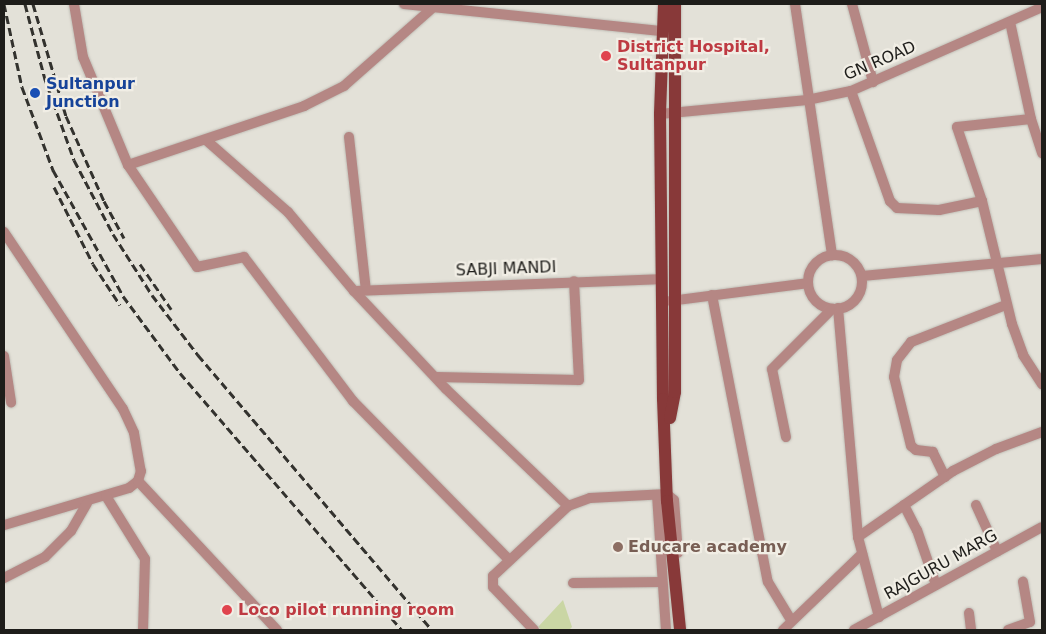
<!DOCTYPE html>
<style>
body{margin:0}
#map{position:relative;width:1046px;height:634px;overflow:hidden;background:#e3e1d8;font-family:"DejaVu Sans",sans-serif}
div>[style]{position:absolute}
.green>*{inset:0;background:#cad6a4}
.roads{filter:drop-shadow(0 0 1px #c0beb6) drop-shadow(0 0 1px #c0beb6)}
.minor>*{height:10px;margin:-5px;padding:0 5px;transform-origin:5px;border-radius:5px;background:#b58784}
.minor>.ring{margin:-5px;padding:0;box-sizing:content-box;background:none;border:10px solid #b58784;border-radius:50%}
.major>*{height:12px;margin:-6px;padding:0 6px;transform-origin:6px;border-radius:6px;background:#883939}
.rail>*{height:3px;margin-top:-1.5px;transform-origin:0;background:repeating-linear-gradient(90deg,#33322e 0 8px,transparent 0 12px)}
.dots>*{width:14px;height:14px;translate:-50% -50%;box-sizing:border-box;border:2px solid #f1eee5;border-radius:50%}
span{translate:-50% -50%;white-space:nowrap;text-align:center;line-height:1.15;-webkit-text-stroke:4.5px #f1eee5;paint-order:stroke}
.health-label{font-size:16px;color:#be3a42;font-weight:700}
.left{translate:0 -50%;text-align:left}
.street-label{font-size:16px;color:#1e1d1a}
.transit-label{font-size:16px;color:#164399;font-weight:700}
.education-label{font-size:16px;color:#785e54;font-weight:700}
.frame{position:absolute;inset:0;border:5px solid #1e1d1a;pointer-events:none}
</style>
<div id="map">
<div class="green">
<i style="clip-path:polygon(563px 600px,572px 627px,569px 630px,542px 630px,538px 627px)"></i>
</div>
<div class="roads">
<div class="minor">
<i style="left:74px;top:4px;width:54px;rotate:80.4deg"></i>
<i style="left:83px;top:57px;width:117px;rotate:67.4deg"></i>
<i style="left:128px;top:165px;width:123px;rotate:55.9deg"></i>
<i style="left:197px;top:267px;width:48px;rotate:-12deg"></i>
<i style="left:244px;top:257px;width:181px;rotate:52.9deg"></i>
<i style="left:353px;top:401px;width:223px;rotate:45.5deg"></i>
<i style="left:404px;top:4px;width:260px;rotate:6deg"></i>
<i style="left:795px;top:4px;width:254px;rotate:81.6deg"></i>
<i style="left:852px;top:4px;width:81px;rotate:74.9deg"></i>
<i style="left:851px;top:91px;width:117px;rotate:70.5deg"></i>
<i style="left:890px;top:201px;width:10px;rotate:45deg"></i>
<i style="left:897px;top:208px;width:42px;rotate:2.7deg"></i>
<i style="left:939px;top:210px;width:44px;rotate:-11.8deg"></i>
<i style="left:982px;top:201px;width:78px;rotate:-108.7deg"></i>
<i style="left:957px;top:127px;width:74px;rotate:-6.2deg"></i>
<i style="left:1031px;top:119px;width:99px;rotate:-102.2deg"></i>
<i style="left:660px;top:114px;width:148px;rotate:-5.4deg"></i>
<i style="left:807px;top:100px;width:45px;rotate:-11.6deg"></i>
<i style="left:851px;top:91px;width:209px;rotate:-23.7deg"></i>
<i style="left:1031px;top:119px;width:36px;rotate:72deg"></i>
<i style="left:349px;top:137px;width:154px;rotate:83.7deg"></i>
<i style="left:206px;top:140px;width:109px;rotate:41.3deg"></i>
<i style="left:288px;top:212px;width:103px;rotate:50.1deg"></i>
<i style="left:354px;top:291px;width:134px;rotate:46.8deg"></i>
<i style="left:446px;top:389px;width:169px;rotate:43.8deg"></i>
<i style="left:128px;top:165px;width:186px;rotate:-18.5deg"></i>
<i style="left:304px;top:106px;width:45px;rotate:-26.6deg"></i>
<i style="left:344px;top:86px;width:123px;rotate:-41.4deg"></i>
<i style="left:982px;top:201px;width:127px;rotate:76.3deg"></i>
<i style="left:1012px;top:324px;width:33px;rotate:70deg"></i>
<i style="left:1023px;top:355px;width:35px;rotate:57deg"></i>
<i style="left:4px;top:232px;width:213px;rotate:56.1deg"></i>
<i style="left:123px;top:409px;width:26px;rotate:65deg"></i>
<i style="left:134px;top:433px;width:39px;rotate:80deg"></i>
<i style="left:141px;top:471px;width:10px;rotate:107deg"></i>
<i style="left:138px;top:481px;width:11px;rotate:142deg"></i>
<i style="left:129px;top:488px;width:130px;rotate:163.5deg"></i>
<i class="ring" style="left:808px;top:255px;width:44px;height:44px"></i>
<i style="left:862px;top:276px;width:181px;rotate:-5.4deg"></i>
<i style="left:354px;top:291px;width:306px;rotate:-2.2deg"></i>
<i style="left:712px;top:295px;width:292px;rotate:79deg"></i>
<i style="left:768px;top:582px;width:44px;rotate:58.8deg"></i>
<i style="left:670px;top:301px;width:139px;rotate:-7.4deg"></i>
<i style="left:838px;top:308px;width:230px;rotate:85deg"></i>
<i style="left:858px;top:537px;width:83px;rotate:75.3deg"></i>
<i style="left:4px;top:356px;width:47px;rotate:81.3deg"></i>
<i style="left:436px;top:377px;width:143px;rotate:1.2deg"></i>
<i style="left:579px;top:380px;width:99px;rotate:-92.9deg"></i>
<i style="left:786px;top:437px;width:69px;rotate:-101.6deg"></i>
<i style="left:772px;top:369px;width:85px;rotate:-45deg"></i>
<i style="left:945px;top:477px;width:28px;rotate:-116deg"></i>
<i style="left:933px;top:452px;width:17px;rotate:-173deg"></i>
<i style="left:916px;top:450px;width:6px;rotate:-141deg"></i>
<i style="left:911px;top:446px;width:71px;rotate:-103.8deg"></i>
<i style="left:894px;top:377px;width:17px;rotate:-80deg"></i>
<i style="left:897px;top:360px;width:23px;rotate:-52deg"></i>
<i style="left:911px;top:342px;width:102px;rotate:-21.3deg"></i>
<i style="left:138px;top:481px;width:204px;rotate:47deg"></i>
<i style="left:657px;top:495px;width:135px;rotate:86.2deg"></i>
<i style="left:106px;top:496px;width:74px;rotate:58.2deg"></i>
<i style="left:145px;top:559px;width:71px;rotate:91.6deg"></i>
<i style="left:904px;top:505px;width:28px;rotate:63deg"></i>
<i style="left:917px;top:530px;width:58px;rotate:70.9deg"></i>
<i style="left:976px;top:505px;width:51px;rotate:65.5deg"></i>
<i style="left:858px;top:537px;width:116px;rotate:-34.8deg"></i>
<i style="left:953px;top:471px;width:48px;rotate:-27.1deg"></i>
<i style="left:996px;top:449px;width:49px;rotate:-20.3deg"></i>
<i style="left:4px;top:578px;width:46px;rotate:-27.1deg"></i>
<i style="left:45px;top:557px;width:37px;rotate:-45deg"></i>
<i style="left:71px;top:531px;width:32px;rotate:-60deg"></i>
<i style="left:573px;top:583px;width:89px;rotate:-0.6deg"></i>
<i style="left:969px;top:613px;width:17px;rotate:83deg"></i>
<i style="left:534px;top:630px;width:59px;rotate:-133.6deg"></i>
<i style="left:493px;top:587px;width:11px;rotate:-90deg"></i>
<i style="left:493px;top:576px;width:103px;rotate:-43deg"></i>
<i style="left:568px;top:506px;width:23px;rotate:-20deg"></i>
<i style="left:590px;top:498px;width:77px;rotate:-3deg"></i>
<i style="left:667px;top:494px;width:9px;rotate:41deg"></i>
<i style="left:674px;top:500px;width:53px;rotate:85.7deg"></i>
<i style="left:783px;top:630px;width:110px;rotate:-43.9deg"></i>
<i style="left:854px;top:630px;width:214px;rotate:-28.7deg"></i>
<i style="left:1008px;top:630px;width:23px;rotate:-20deg"></i>
<i style="left:1030px;top:622px;width:41px;rotate:-99.9deg"></i>
</div>
<div class="major">
<i style="left:664px;top:4px;width:110px;rotate:92.1deg"></i>
<i style="left:660px;top:114px;width:285px;rotate:89.4deg"></i>
<i style="left:663px;top:399px;width:102px;rotate:87.8deg"></i>
<i style="left:667px;top:501px;width:130px;rotate:84.2deg"></i>
<i style="left:670px;top:418px;width:26px;rotate:-79deg"></i>
<i style="left:675px;top:392px;width:388px;rotate:-90deg"></i>
</div>
</div>
<div class="rail">
<i style="left:4px;top:4px;width:85px;rotate:77.8deg"></i>
<i style="left:22px;top:87px;width:89px;rotate:69.5deg"></i>
<i style="left:53px;top:170px;width:144px;rotate:60.9deg"></i>
<i style="left:123px;top:296px;width:96px;rotate:53.5deg"></i>
<i style="left:180px;top:373px;width:340px;rotate:49.2deg"></i>
<i style="left:25px;top:4px;width:78px;rotate:75.1deg"></i>
<i style="left:45px;top:79px;width:86px;rotate:70.3deg"></i>
<i style="left:74px;top:160px;width:84px;rotate:62.2deg"></i>
<i style="left:113px;top:234px;width:72px;rotate:57.4deg"></i>
<i style="left:152px;top:295px;width:76px;rotate:52.5deg"></i>
<i style="left:198px;top:355px;width:361px;rotate:49.6deg"></i>
<i style="left:33px;top:4px;width:117px;rotate:73.6deg"></i>
<i style="left:66px;top:116px;width:93px;rotate:65.9deg"></i>
<i style="left:104px;top:201px;width:42px;rotate:61.6deg"></i>
<i style="left:54px;top:187px;width:86px;rotate:63.1deg"></i>
<i style="left:93px;top:264px;width:49px;rotate:56.6deg"></i>
<i style="left:140px;top:264px;width:55px;rotate:55.4deg"></i>
</div>
<div class="dots">
<i style="left:606px;top:56px;background:#e0444e"></i>
<i style="left:35px;top:93px;background:#1a4fb4"></i>
<i style="left:618px;top:547px;background:#8d6e63"></i>
<i style="left:227px;top:610px;background:#e0444e"></i>
</div>
<div class="health-label">
<span class="left" style="left:617px;top:56px">District Hospital,<br>Sultanpur</span>
<span class="left" style="left:238px;top:610px">Loco pilot running room</span>
</div>
<div class="street-label">
<span style="left:880px;top:61px;rotate:-23deg">GN ROAD</span>
<span style="left:506px;top:269px;rotate:-2deg">SABJI MANDI</span>
<span style="left:941px;top:565px;rotate:-29deg">RAJGURU MARG</span>
</div>
<div class="transit-label">
<span class="left" style="left:46px;top:93px">Sultanpur<br>Junction</span>
</div>
<div class="education-label">
<span class="left" style="left:628px;top:547px">Educare academy</span>
</div>
<div class="frame"></div>
</div>
